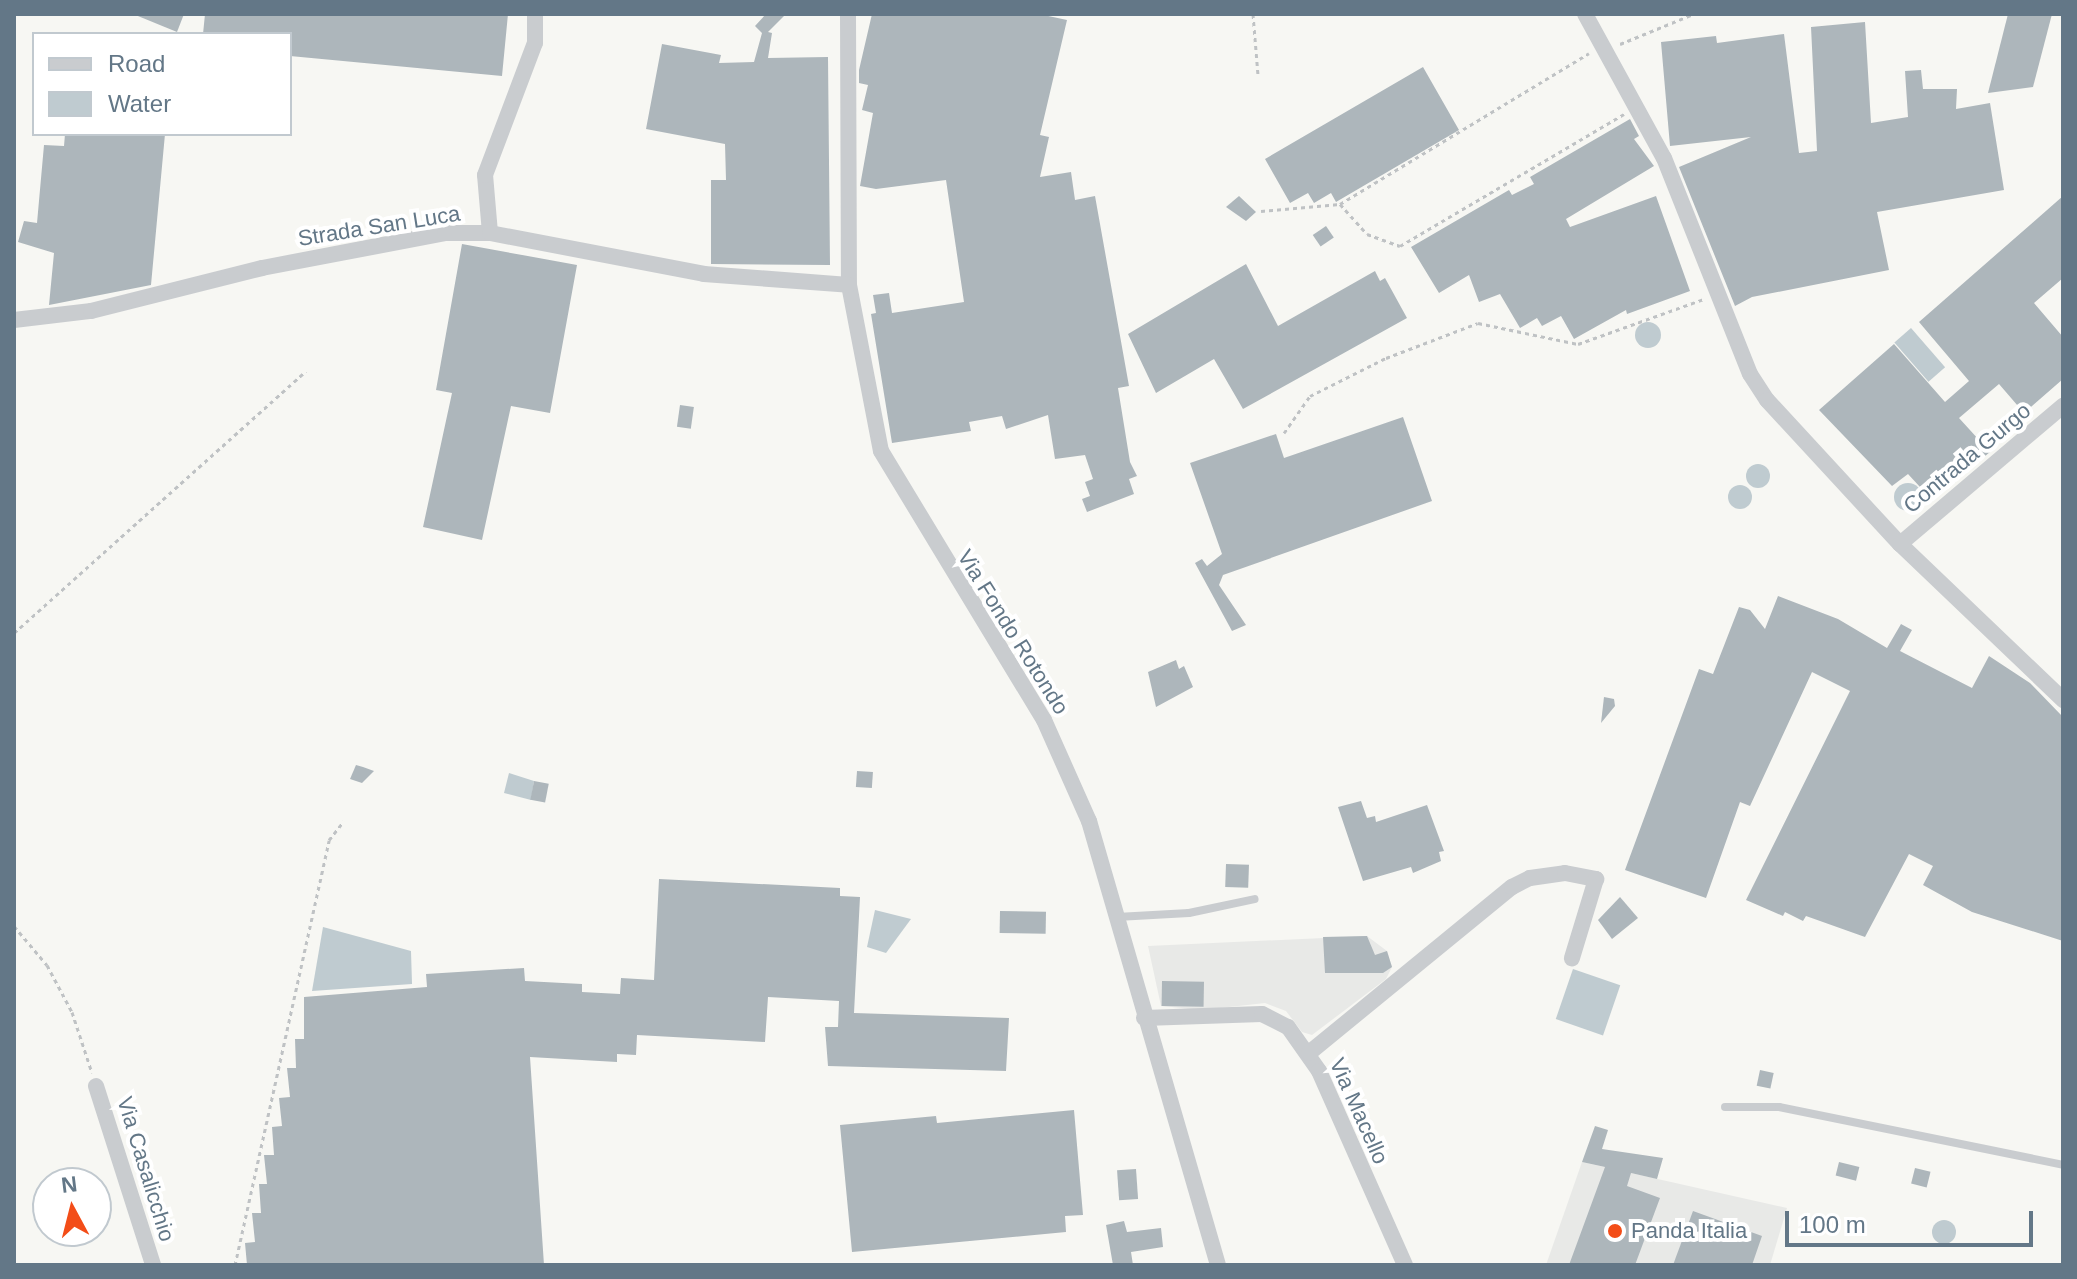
<!DOCTYPE html>
<style>
body{margin:0}
#map{position:relative;width:2077px;height:1279px;overflow:hidden;background:#f7f7f3;font-family:Arial,sans-serif}
div>[style]{position:absolute}
.built>*{inset:0;background:#e8e9e7}
.water>*{inset:0;background:#bfcbd0;transform-origin:0 0}
.round{border-radius:50%}
.building>*{inset:0;background:#adb6bb;transform-origin:0 0}
.path>*{height:3px;margin-top:-1.5px;transform-origin:0;background:repeating-linear-gradient(90deg,#bfc2c4 0 4px,transparent 0 8px)}
.service>*{height:8px;margin:-4px;padding:0 4px;transform-origin:4px;border-radius:4px;background:#c9cccf}
.minor>*{height:16px;margin:-8px;padding:0 8px;transform-origin:8px;border-radius:8px;background:#c9cccf}
.dots>*{width:22px;height:22px;translate:-50% -50%;box-sizing:border-box;border:4px solid #fff;border-radius:50%}
span{translate:-50% -50%;white-space:nowrap;text-align:center;line-height:1.15;-webkit-text-stroke:8px #fff;paint-order:stroke}
.street-label{font-size:22px;color:#637787}
.poi-label{font-size:22px;color:#637787}
.left{translate:0 -50%;text-align:left}
.frame{position:absolute;inset:0;border:16px solid #637787;pointer-events:none}
.legend{position:absolute;left:32px;top:32px;width:260px;height:104px;box-sizing:border-box;background:#fff;border:2px solid #c1c9cf;margin:0;padding:10px 14px;list-style:none;font-size:24px;color:#637787}
.legend li{display:flex;align-items:center;gap:16px;height:40px}
.legend b{width:40px;border:2px solid #c1c9cf}
.north{position:absolute;left:32px;top:1167px;width:80px;height:80px;box-sizing:border-box;background:#fff;border:2px solid #c1c9cf;border-radius:50%;rotate:353deg;font-size:22px;font-weight:700;line-height:32px;text-align:center;color:#637787}
.north::after{content:'';display:block;margin:auto;width:28px;height:36px;background:#f34d18;clip-path:polygon(50% 0,100% 100%,50% 72%,0 100%)}
.scale{position:absolute;left:1785px;top:1211px;width:248px;height:36px;box-sizing:border-box;border:4px solid #637787;border-top:0;padding-left:10px;font-size:24px;line-height:28px;white-space:nowrap;color:#637787;-webkit-text-stroke:6px #fff;paint-order:stroke}
</style>
<div id="map">
<div class="built">
<i style="clip-path:polygon(1367px 936px,1387px 951px,1392px 967px,1386px 979px,1312px 1035px,1302px 1032px,1286px 1011px,1265px 1003px,1202px 1010px,1161px 1006px,1148px 946px)"></i>
<i style="clip-path:polygon(1582px 1162px,1787px 1208px,1770px 1265px,1546px 1265px)"></i>
</div>
<div class="water">
<i class="round" style="left:1635px;top:322px;width:26px;height:26px"></i>
<i style="left:1911px;top:328px;width:52px;height:22px;rotate:49deg"></i>
<i class="round" style="left:1746px;top:464px;width:24px;height:24px"></i>
<i class="round" style="left:1894px;top:483px;width:28px;height:28px"></i>
<i class="round" style="left:1728px;top:485px;width:24px;height:24px"></i>
<i style="clip-path:polygon(509px 773px,534px 781px,531px 800px,504px 793px)"></i>
<i style="clip-path:polygon(875px 910px,911px 919px,886px 953px,867px 947px)"></i>
<i style="clip-path:polygon(323px 927px,411px 951px,412px 984px,312px 991px)"></i>
<i style="left:1573px;top:969px;width:50px;height:53px;rotate:19deg"></i>
<i class="round" style="left:1932px;top:1220px;width:24px;height:24px"></i>
</div>
<div class="building">
<i style="clip-path:polygon(133px 14px,184px 14px,177px 32px)"></i>
<i style="clip-path:polygon(205px 14px,508px 14px,502px 76px,290px 56px,290px 34px,203px 34px)"></i>
<i style="clip-path:polygon(766px 14px,786px 14px,768px 32px,772px 33px,768px 58px,828px 57px,830px 265px,711px 264px,711px 180px,726px 180px,725px 144px,646px 129px,662px 44px,721px 55px,719px 63px,754px 62px,762px 33px,755px 26px)"></i>
<i style="clip-path:polygon(872px 14px,1039px 14px,1067px 20px,1040px 135px,1049px 137px,1040px 177px,1071px 172px,1075px 200px,1095px 196px,1129px 386px,1118px 388px,1130px 462px,1137px 476px,1129px 479px,1134px 494px,1087px 512px,1082px 499px,1090px 496px,1085px 482px,1093px 479px,1085px 455px,1055px 459px,1048px 415px,1006px 429px,1002px 416px,969px 422px,971px 431px,892px 443px,871px 314px,876px 313px,873px 295px,889px 293px,892px 313px,964px 302px,946px 180px,876px 189px,860px 186px,873px 113px,862px 110px,868px 85px,859px 83px,859px 70px)"></i>
<i style="clip-path:polygon(2008px 14px,2052px 14px,2033px 87px,1988px 93px)"></i>
<i style="clip-path:polygon(1865px 22px,1871px 123px,1908px 117px,1905px 71px,1921px 70px,1923px 89px,1957px 89px,1956px 109px,1990px 103px,2004px 190px,1877px 212px,1889px 270px,1752px 297px,1735px 306px,1679px 167px,1751px 137px,1670px 146px,1661px 42px,1716px 36px,1717px 43px,1784px 34px,1799px 153px,1817px 151px,1811px 27px)"></i>
<i style="clip-path:polygon(1423px 67px,1459px 130px,1336px 202px,1331px 193px,1314px 203px,1308px 193px,1290px 203px,1265px 159px)"></i>
<i style="clip-path:polygon(1630px 119px,1639px 136px,1634px 139px,1654px 166px,1566px 219px,1570px 227px,1656px 196px,1690px 291px,1627px 314px,1626px 310px,1574px 339px,1561px 316px,1542px 326px,1537px 318px,1520px 328px,1500px 294px,1479px 302px,1469px 275px,1439px 293px,1411px 247px,1509px 190px,1512px 195px,1534px 184px,1530px 177px)"></i>
<i style="clip-path:polygon(65px 134px,165px 134px,151px 285px,49px 305px,54px 253px,18px 242px,24px 221px,37px 223px,44px 145px,64px 146px)"></i>
<i style="clip-path:polygon(1239px 196px,1256px 212px,1246px 221px,1226px 207px)"></i>
<i style="clip-path:polygon(2063px 196px,2063px 278px,2034px 303px,2063px 337px,2063px 379px,2024px 413px,1999px 384px,1959px 418px,1990px 452px,1932px 500px,1908px 474px,1892px 486px,1819px 410px,1894px 344px,1945px 402px,1969px 381px,1919px 322px)"></i>
<i style="left:1326px;top:226px;width:14px;height:16px;rotate:56deg"></i>
<i style="clip-path:polygon(462px 244px,577px 265px,550px 413px,511px 406px,482px 540px,423px 527px,452px 393px,436px 390px)"></i>
<i style="clip-path:polygon(1246px 264px,1278px 326px,1375px 271px,1380px 281px,1385px 278px,1407px 318px,1243px 409px,1214px 359px,1156px 393px,1128px 334px)"></i>
<i style="left:680px;top:405px;width:14px;height:22px;rotate:8deg"></i>
<i style="clip-path:polygon(1403px 417px,1432px 501px,1223px 575px,1219px 585px,1246px 625px,1232px 631px,1195px 563px,1202px 559px,1207px 566px,1222px 554px,1190px 463px,1276px 434px,1284px 458px)"></i>
<i style="clip-path:polygon(1778px 596px,1838px 619px,1887px 648px,1901px 624px,1912px 630px,1900px 651px,1972px 688px,1989px 656px,2030px 683px,2063px 717px,2063px 941px,1972px 912px,1923px 885px,1933px 866px,1909px 854px,1865px 937px,1806px 916px,1803px 921px,1785px 912px,1783px 916px,1746px 900px,1850px 691px,1812px 672px,1750px 806px,1740px 802px,1706px 898px,1625px 870px,1699px 669px,1713px 674px,1739px 607px,1750px 610px,1765px 629px)"></i>
<i style="clip-path:polygon(1176px 660px,1179px 669px,1184px 666px,1193px 687px,1156px 707px,1148px 672px)"></i>
<i style="clip-path:polygon(1604px 697px,1614px 699px,1615px 706px,1601px 723px)"></i>
<i style="clip-path:polygon(356px 765px,363px 767px,374px 771px,362px 783px,350px 779px)"></i>
<i style="left:857px;top:771px;width:16px;height:16px;rotate:4deg"></i>
<i style="left:534px;top:781px;width:15px;height:19px;rotate:11deg"></i>
<i style="clip-path:polygon(1361px 801px,1367px 818px,1375px 816px,1376px 822px,1427px 805px,1444px 851px,1439px 852px,1441px 861px,1413px 873px,1411px 867px,1363px 881px,1338px 807px)"></i>
<i style="left:1226px;top:864px;width:23px;height:23px;rotate:2deg"></i>
<i style="clip-path:polygon(659px 879px,840px 888px,840px 896px,860px 897px,854px 1013px,1009px 1018px,1006px 1071px,828px 1066px,825px 1027px,838px 1027px,839px 1001px,768px 997px,765px 1042px,637px 1035px,636px 1055px,617px 1054px,617px 1062px,530px 1057px,544px 1265px,247px 1265px,245px 1243px,255px 1242px,252px 1213px,261px 1213px,259px 1184px,267px 1184px,264px 1155px,274px 1155px,272px 1127px,282px 1126px,279px 1098px,290px 1097px,287px 1068px,296px 1068px,295px 1039px,304px 1039px,304px 997px,427px 987px,426px 974px,524px 968px,525px 981px,582px 984px,582px 992px,620px 994px,621px 978px,654px 980px)"></i>
<i style="clip-path:polygon(1620px 897px,1638px 918px,1612px 939px,1598px 920px)"></i>
<i style="left:1000px;top:911px;width:46px;height:22px;rotate:1deg"></i>
<i style="clip-path:polygon(1367px 936px,1375px 955px,1387px 951px,1392px 967px,1383px 973px,1325px 973px,1323px 937px)"></i>
<i style="left:1162px;top:981px;width:42px;height:25px;rotate:1deg"></i>
<i style="left:1760px;top:1070px;width:14px;height:16px;rotate:12deg"></i>
<i style="clip-path:polygon(1074px 1110px,1083px 1215px,1065px 1216px,1066px 1232px,852px 1252px,840px 1125px,936px 1116px,937px 1123px)"></i>
<i style="clip-path:polygon(1595px 1126px,1608px 1130px,1602px 1149px,1663px 1158px,1657px 1179px,1631px 1173px,1627px 1186px,1660px 1198px,1635px 1265px,1569px 1265px,1605px 1167px,1582px 1162px)"></i>
<i style="left:1839px;top:1162px;width:21px;height:14px;rotate:14deg"></i>
<i style="left:1915px;top:1168px;width:16px;height:16px;rotate:14deg"></i>
<i style="left:1136px;top:1169px;width:30px;height:19px;rotate:86deg"></i>
<i style="clip-path:polygon(1693px 1211px,1762px 1236px,1752px 1265px,1673px 1265px)"></i>
<i style="clip-path:polygon(1124px 1221px,1127px 1232px,1161px 1228px,1163px 1247px,1131px 1252px,1133px 1265px,1113px 1265px,1106px 1225px)"></i>
</div>
<div class="path">
<i style="left:1253px;top:14px;width:61px;rotate:85.3deg"></i>
<i style="left:1620px;top:44px;width:79px;rotate:-22.3deg"></i>
<i style="left:1340px;top:204px;width:40px;rotate:48deg"></i>
<i style="left:1367px;top:234px;width:35px;rotate:20deg"></i>
<i style="left:1400px;top:246px;width:260px;rotate:-30.5deg"></i>
<i style="left:1261px;top:211px;width:79px;rotate:-5.1deg"></i>
<i style="left:1340px;top:204px;width:291px;rotate:-31.2deg"></i>
<i style="left:1284px;top:433px;width:45px;rotate:-54.9deg"></i>
<i style="left:1310px;top:396px;width:85px;rotate:-26.6deg"></i>
<i style="left:1386px;top:358px;width:98px;rotate:-20.8deg"></i>
<i style="left:1478px;top:323px;width:102px;rotate:11.9deg"></i>
<i style="left:1578px;top:344px;width:134px;rotate:-19.7deg"></i>
<i style="left:14px;top:633px;width:392px;rotate:-41.9deg"></i>
<i style="left:14px;top:926px;width:51px;rotate:49.8deg"></i>
<i style="left:47px;top:965px;width:53px;rotate:62deg"></i>
<i style="left:72px;top:1012px;width:64px;rotate:71.8deg"></i>
<i style="left:235px;top:1265px;width:435px;rotate:-77.5deg"></i>
<i style="left:329px;top:840px;width:24px;rotate:-52deg"></i>
</div>
<div class="service">
<i style="left:1117px;top:917px;width:72px;rotate:-3.2deg"></i>
<i style="left:1189px;top:913px;width:67px;rotate:-12deg"></i>
<i style="left:1725px;top:1107px;width:54px"></i>
<i style="left:1779px;top:1107px;width:290px;rotate:11.5deg"></i>
</div>
<div class="minor">
<i style="left:848px;top:14px;width:271px;rotate:89.8deg"></i>
<i style="left:849px;top:285px;width:169px;rotate:79.1deg"></i>
<i style="left:881px;top:451px;width:315px;rotate:58.8deg"></i>
<i style="left:1044px;top:720px;width:111px;rotate:66deg"></i>
<i style="left:1089px;top:821px;width:462px;rotate:73.8deg"></i>
<i style="left:1585px;top:14px;width:164px;rotate:61.3deg"></i>
<i style="left:1664px;top:158px;width:232px;rotate:68.3deg"></i>
<i style="left:1750px;top:374px;width:31px;rotate:57deg"></i>
<i style="left:1767px;top:400px;width:196px;rotate:47.3deg"></i>
<i style="left:1900px;top:544px;width:226px;rotate:43.7deg"></i>
<i style="left:490px;top:233px;width:58px;rotate:-94.9deg"></i>
<i style="left:485px;top:175px;width:141px;rotate:-69.3deg"></i>
<i style="left:535px;top:43px;width:29px;rotate:-90deg"></i>
<i style="left:14px;top:320px;width:78px;rotate:-6.7deg"></i>
<i style="left:91px;top:311px;width:176px;rotate:-14.1deg"></i>
<i style="left:262px;top:268px;width:186px;rotate:-10.8deg"></i>
<i style="left:445px;top:233px;width:45px"></i>
<i style="left:490px;top:233px;width:218px;rotate:10.8deg"></i>
<i style="left:704px;top:274px;width:145px;rotate:4.3deg"></i>
<i style="left:1900px;top:544px;width:214px;rotate:-40.3deg"></i>
<i style="left:1144px;top:1018px;width:118px;rotate:-1.9deg"></i>
<i style="left:1262px;top:1014px;width:29px;rotate:27deg"></i>
<i style="left:1288px;top:1027px;width:54px;rotate:54.8deg"></i>
<i style="left:1319px;top:1071px;width:212px;rotate:66.1deg"></i>
<i style="left:1309px;top:1053px;width:262px;rotate:-39.3deg"></i>
<i style="left:1512px;top:887px;width:20px;rotate:-27deg"></i>
<i style="left:1530px;top:878px;width:35px;rotate:-8deg"></i>
<i style="left:1565px;top:873px;width:32px;rotate:11deg"></i>
<i style="left:1596px;top:879px;width:83px;rotate:106.9deg"></i>
<i style="left:96px;top:1086px;width:188px;rotate:72.3deg"></i>
</div>
<div class="dots">
<i style="left:1615px;top:1231px;background:#f34d18"></i>
</div>
<div class="street-label">
<span style="left:379px;top:226px;rotate:-9deg">Strada San Luca</span>
<span style="left:1967px;top:458px;rotate:-40deg">Contrada Gurgo</span>
<span style="left:1013px;top:632px;rotate:58deg">Via Fondo Rotondo</span>
<span style="left:1359px;top:1111px;rotate:66deg">Via Macello</span>
<span style="left:146px;top:1169px;rotate:73deg">Via Casalicchio</span>
</div>
<div class="poi-label">
<span class="left" style="left:1631px;top:1231px">Panda Italia</span>
</div>
<div class="frame"></div>
<ul class="legend">
<li><b style="height:10px;background:#c9cccf"></b>Road</li>
<li><b style="height:22px;background:#bfcbd0"></b>Water</li>
</ul>
<div class="north">N</div>
<div class="scale">100 m</div>
</div>
